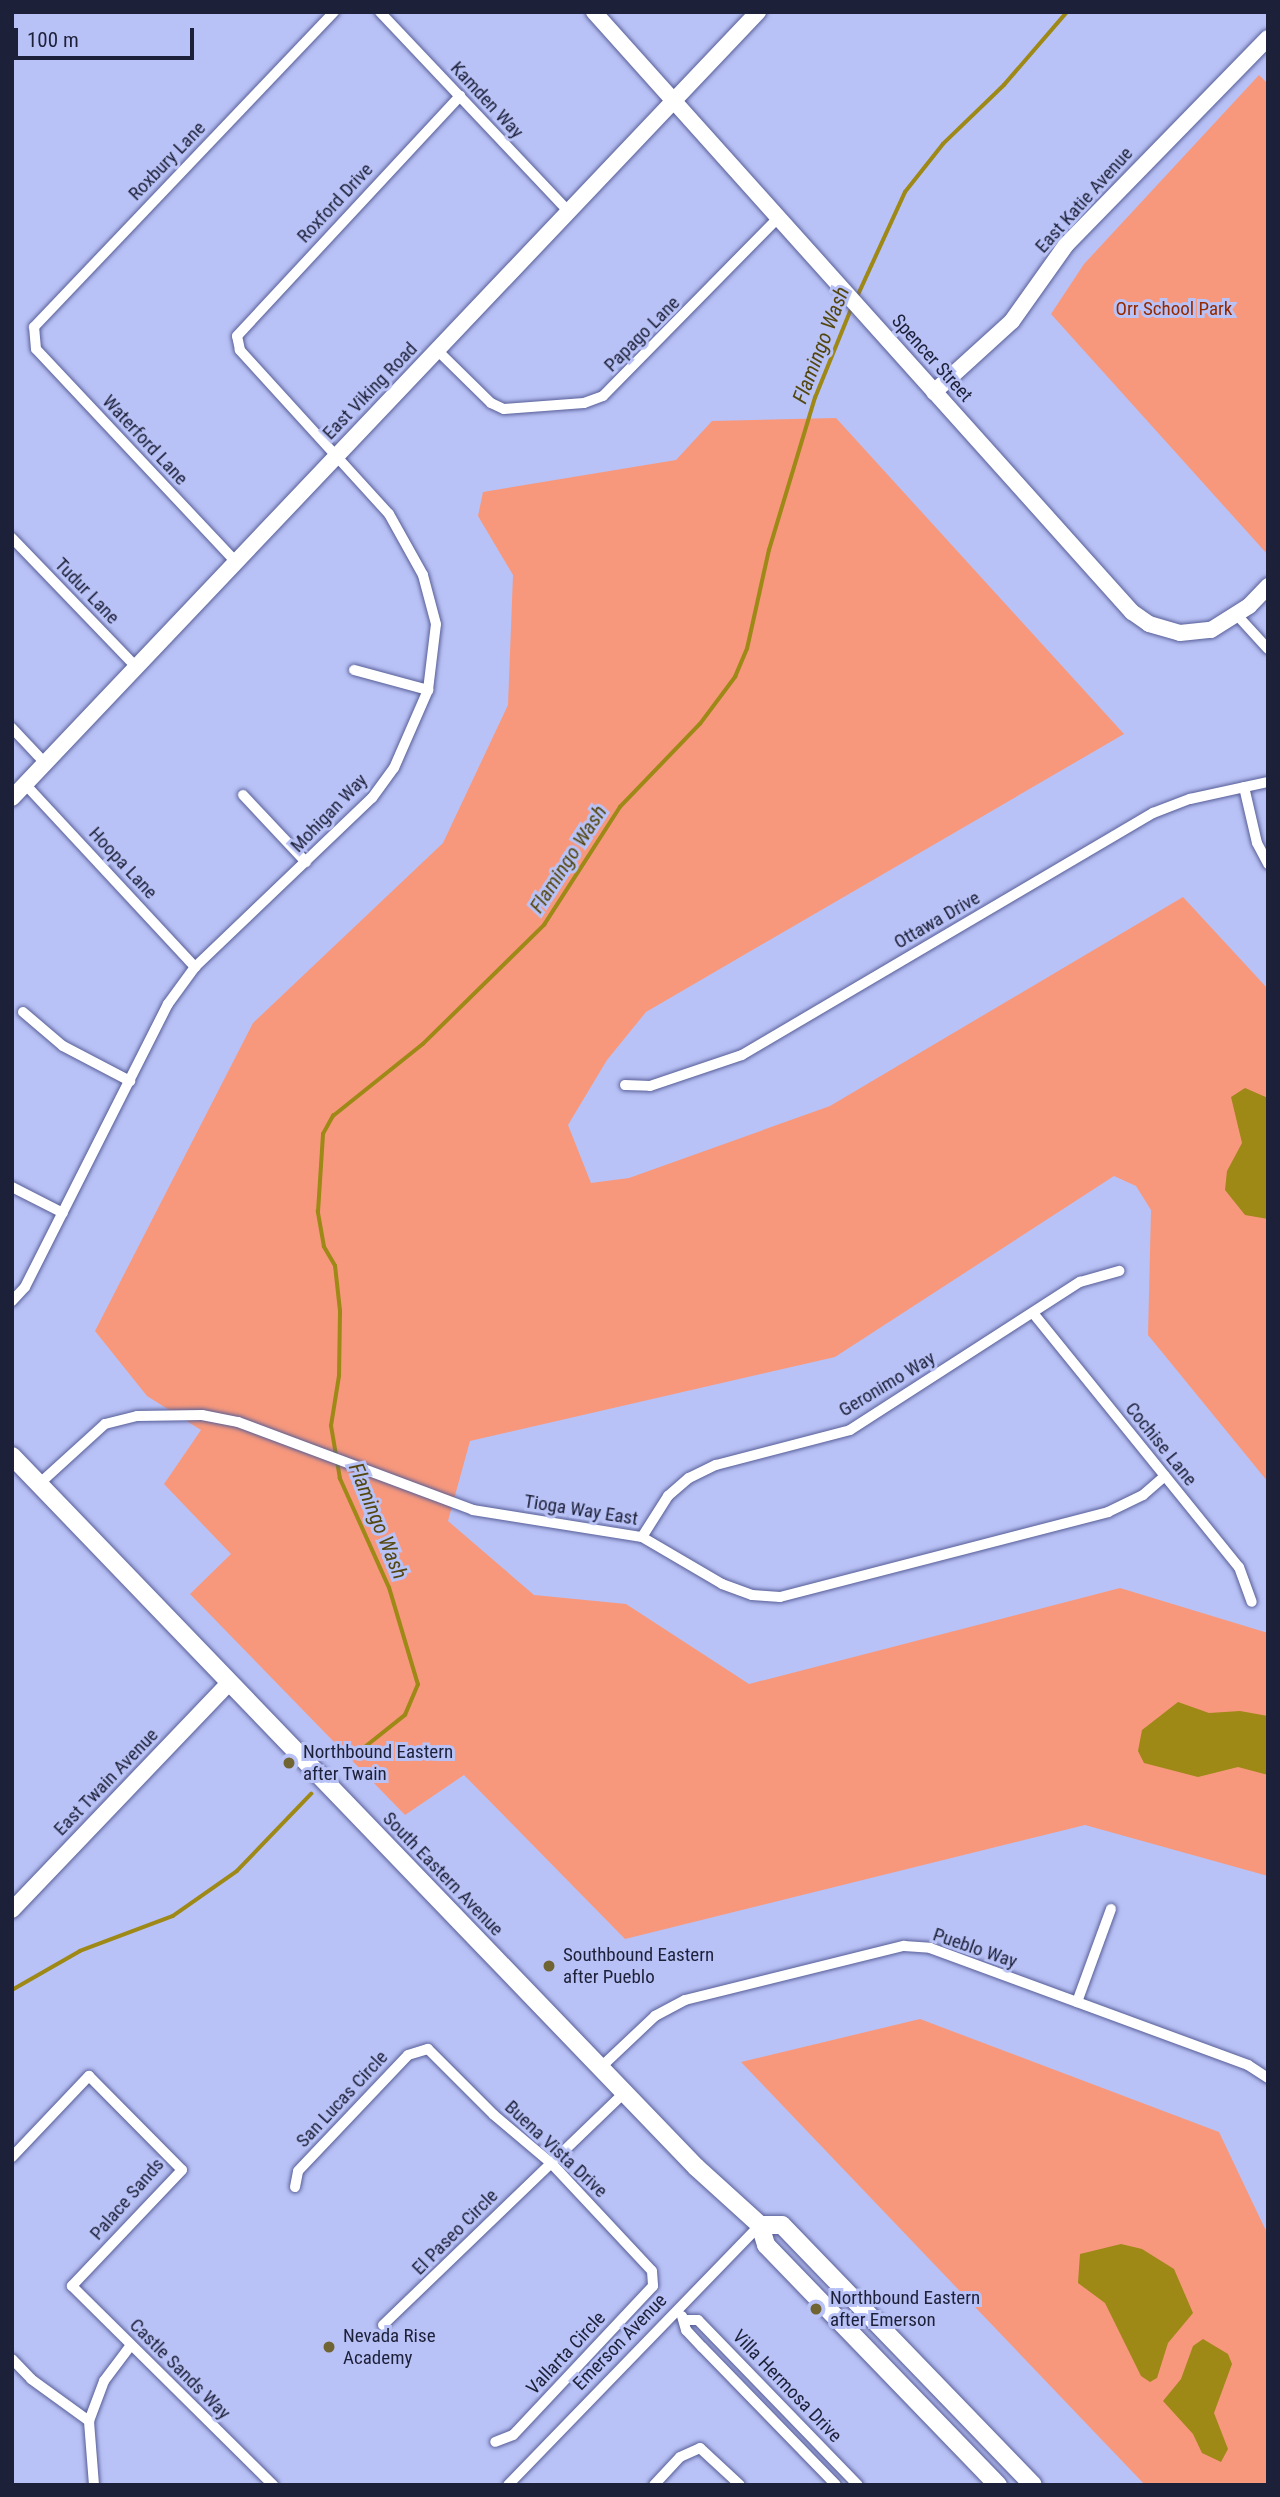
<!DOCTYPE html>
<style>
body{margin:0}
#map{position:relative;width:1280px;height:2497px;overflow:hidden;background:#b9c2f6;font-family:"Roboto Condensed",sans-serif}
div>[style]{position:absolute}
.green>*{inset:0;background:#f7987c}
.water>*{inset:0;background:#9e8816}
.stream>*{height:3.5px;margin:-1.75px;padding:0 1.75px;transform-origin:1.75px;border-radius:1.75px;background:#9e8816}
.roads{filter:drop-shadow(0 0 2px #575e97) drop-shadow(0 0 2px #575e97)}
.street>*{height:10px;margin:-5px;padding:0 5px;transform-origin:5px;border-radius:5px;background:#fff}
.secondary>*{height:16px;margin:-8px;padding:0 8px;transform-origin:8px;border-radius:8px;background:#fff}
.primary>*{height:18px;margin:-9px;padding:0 9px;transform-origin:9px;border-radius:9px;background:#fff}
.dots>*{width:19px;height:19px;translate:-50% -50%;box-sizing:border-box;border:4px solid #b9c2f6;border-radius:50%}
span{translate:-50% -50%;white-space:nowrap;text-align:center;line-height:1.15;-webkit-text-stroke:6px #b9c2f6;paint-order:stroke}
.street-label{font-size:19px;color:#1d2039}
.park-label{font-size:19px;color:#932900}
.poi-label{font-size:19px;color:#1d2039}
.left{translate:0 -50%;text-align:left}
.water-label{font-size:21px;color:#53470f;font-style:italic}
.frame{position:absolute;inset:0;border:14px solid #1d2039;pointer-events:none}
.scale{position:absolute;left:14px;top:28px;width:180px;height:32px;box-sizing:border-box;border:4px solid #1d2039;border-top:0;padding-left:9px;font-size:21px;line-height:24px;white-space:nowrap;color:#1d2039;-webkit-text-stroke:5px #b9c2f6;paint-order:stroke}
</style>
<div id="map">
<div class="green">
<i style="clip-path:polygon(1259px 75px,1268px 84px,1268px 555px,1051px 314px,1084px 264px)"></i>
<i style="clip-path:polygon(836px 418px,1124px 734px,646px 1012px,607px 1060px,568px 1125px,591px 1183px,629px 1178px,830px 1106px,1183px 897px,1268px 989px,1268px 1482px,1148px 1335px,1151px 1210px,1136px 1186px,1114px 1176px,835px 1357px,470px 1441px,448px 1521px,534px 1595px,626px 1604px,749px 1684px,1120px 1588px,1268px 1633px,1268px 1876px,1085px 1825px,625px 1939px,464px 1775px,405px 1815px,190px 1594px,231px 1554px,164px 1484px,201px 1430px,147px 1396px,95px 1331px,253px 1023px,443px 843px,508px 705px,513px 575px,478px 516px,483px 492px,676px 460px,712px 421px)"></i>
<i style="clip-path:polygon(920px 2019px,1219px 2132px,1268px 2235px,1268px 2485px,1145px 2485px,741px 2062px)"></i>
</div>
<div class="water">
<i style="clip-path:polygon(1245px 1088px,1268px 1098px,1268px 1219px,1245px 1215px,1225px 1190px,1227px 1171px,1242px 1143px,1231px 1097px)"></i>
<i style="clip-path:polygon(1178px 1702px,1209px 1713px,1240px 1711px,1268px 1716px,1268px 1775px,1238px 1767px,1198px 1777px,1144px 1763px,1138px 1751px,1142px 1730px)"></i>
<i style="clip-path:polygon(1121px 2244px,1142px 2249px,1174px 2269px,1193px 2313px,1168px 2343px,1157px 2378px,1150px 2382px,1141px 2376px,1105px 2303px,1078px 2283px,1080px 2254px)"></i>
<i style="clip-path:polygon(1203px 2339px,1228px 2354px,1232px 2364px,1214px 2413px,1228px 2449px,1221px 2462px,1202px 2453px,1193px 2434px,1163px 2401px,1181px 2379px,1193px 2346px)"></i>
</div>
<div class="stream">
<i style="left:857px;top:297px;width:115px;rotate:-65.4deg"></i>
<i style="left:905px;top:192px;width:61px;rotate:-51.6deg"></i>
<i style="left:943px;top:144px;width:85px;rotate:-44deg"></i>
<i style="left:1004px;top:85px;width:96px;rotate:-49.2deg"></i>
<i style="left:351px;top:1758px;width:69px;rotate:-38.5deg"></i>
<i style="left:405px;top:1715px;width:33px;rotate:-67deg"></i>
<i style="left:418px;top:1685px;width:101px;rotate:-106.6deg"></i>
<i style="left:389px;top:1588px;width:120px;rotate:-114.2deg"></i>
<i style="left:340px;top:1479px;width:54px;rotate:-99.6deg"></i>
<i style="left:331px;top:1426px;width:51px;rotate:-80.9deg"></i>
<i style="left:339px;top:1376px;width:65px;rotate:-89.1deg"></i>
<i style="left:340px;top:1311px;width:45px;rotate:-96.3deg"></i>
<i style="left:335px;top:1266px;width:22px;rotate:-120deg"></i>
<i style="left:324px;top:1247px;width:36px;rotate:-100deg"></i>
<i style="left:318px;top:1212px;width:78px;rotate:-86.3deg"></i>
<i style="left:323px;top:1134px;width:21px;rotate:-61deg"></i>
<i style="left:333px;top:1116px;width:115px;rotate:-38.7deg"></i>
<i style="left:423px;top:1044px;width:170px;rotate:-44.5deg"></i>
<i style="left:544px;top:925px;width:140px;rotate:-57.2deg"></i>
<i style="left:620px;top:807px;width:115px;rotate:-46.1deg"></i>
<i style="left:700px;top:724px;width:59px;rotate:-53.3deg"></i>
<i style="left:735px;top:677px;width:30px;rotate:-67deg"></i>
<i style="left:747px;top:649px;width:101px;rotate:-77.5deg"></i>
<i style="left:769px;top:550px;width:159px;rotate:-73.2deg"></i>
<i style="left:815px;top:398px;width:98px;rotate:-67.9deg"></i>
<i style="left:12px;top:1990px;width:78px;rotate:-29.8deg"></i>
<i style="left:80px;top:1951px;width:99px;rotate:-20.6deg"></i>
<i style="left:173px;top:1916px;width:78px;rotate:-35.1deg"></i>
<i style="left:237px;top:1871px;width:107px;rotate:-46.1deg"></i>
</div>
<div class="roads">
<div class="street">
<i style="left:380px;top:12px;width:275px;rotate:46.6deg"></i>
<i style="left:437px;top:350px;width:76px;rotate:44.5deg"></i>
<i style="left:491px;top:403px;width:14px;rotate:25deg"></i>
<i style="left:504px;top:409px;width:80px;rotate:-4.3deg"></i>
<i style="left:584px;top:403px;width:20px;rotate:-20deg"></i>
<i style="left:603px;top:396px;width:250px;rotate:-45.5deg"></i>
<i style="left:12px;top:538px;width:179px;rotate:46.1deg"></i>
<i style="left:236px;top:562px;width:292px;rotate:-133.2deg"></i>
<i style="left:36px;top:349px;width:22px;rotate:-95deg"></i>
<i style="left:34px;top:327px;width:435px;rotate:-46.4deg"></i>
<i style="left:1236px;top:614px;width:47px;rotate:47.6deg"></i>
<i style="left:354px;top:670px;width:77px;rotate:15.1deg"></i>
<i style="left:12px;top:728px;width:48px;rotate:46.7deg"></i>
<i style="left:25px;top:784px;width:250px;rotate:47.1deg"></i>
<i style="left:1244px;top:787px;width:57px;rotate:76.9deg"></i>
<i style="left:1257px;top:843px;width:24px;rotate:62deg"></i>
<i style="left:243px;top:795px;width:92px;rotate:46.8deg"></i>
<i style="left:23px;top:1012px;width:52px;rotate:40.4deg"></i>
<i style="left:63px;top:1046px;width:76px;rotate:27.6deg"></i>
<i style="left:625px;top:1085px;width:25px;rotate:2deg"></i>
<i style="left:650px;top:1086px;width:97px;rotate:-18.6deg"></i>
<i style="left:742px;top:1055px;width:477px;rotate:-30.5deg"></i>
<i style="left:1153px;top:813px;width:40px;rotate:-21deg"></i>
<i style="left:1190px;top:799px;width:80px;rotate:-12.3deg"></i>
<i style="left:12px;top:1187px;width:57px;rotate:27deg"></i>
<i style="left:12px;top:1301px;width:19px;rotate:-47deg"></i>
<i style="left:25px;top:1287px;width:317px;rotate:-63.2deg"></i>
<i style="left:168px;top:1004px;width:46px;rotate:-53.9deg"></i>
<i style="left:195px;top:967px;width:245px;rotate:-43.7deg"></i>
<i style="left:372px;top:798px;width:37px;rotate:-54deg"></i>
<i style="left:394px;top:768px;width:85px;rotate:-66.4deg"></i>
<i style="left:428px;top:690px;width:66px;rotate:-83.1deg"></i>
<i style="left:436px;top:624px;width:51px;rotate:-104.9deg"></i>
<i style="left:423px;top:575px;width:70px;rotate:-119.1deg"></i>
<i style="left:389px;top:514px;width:222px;rotate:-132.3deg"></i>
<i style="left:240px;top:350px;width:14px;rotate:-102deg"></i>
<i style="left:237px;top:336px;width:328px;rotate:-47.1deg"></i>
<i style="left:1033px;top:1313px;width:327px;rotate:51deg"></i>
<i style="left:1239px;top:1567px;width:37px;rotate:70deg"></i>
<i style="left:39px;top:1484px;width:89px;rotate:-42.3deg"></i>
<i style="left:105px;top:1424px;width:33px;rotate:-14deg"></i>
<i style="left:137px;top:1416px;width:65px;rotate:-0.9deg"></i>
<i style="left:202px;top:1415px;width:37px;rotate:11deg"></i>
<i style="left:238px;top:1422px;width:251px;rotate:20.5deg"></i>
<i style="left:473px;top:1510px;width:171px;rotate:9.1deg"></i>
<i style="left:642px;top:1537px;width:93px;rotate:30.4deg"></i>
<i style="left:722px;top:1584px;width:32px;rotate:20deg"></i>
<i style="left:752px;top:1595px;width:28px;rotate:4deg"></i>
<i style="left:780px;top:1597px;width:339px;rotate:-14.5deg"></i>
<i style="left:1108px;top:1512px;width:39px;rotate:-26deg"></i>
<i style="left:1143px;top:1495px;width:29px;rotate:-41deg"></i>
<i style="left:642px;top:1537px;width:49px;rotate:-57.6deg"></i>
<i style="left:668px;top:1496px;width:28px;rotate:-41deg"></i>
<i style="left:689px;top:1478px;width:30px;rotate:-26deg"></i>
<i style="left:716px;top:1465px;width:138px;rotate:-14.6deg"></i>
<i style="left:850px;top:1430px;width:274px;rotate:-32.8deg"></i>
<i style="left:1080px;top:1282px;width:41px;rotate:-15.8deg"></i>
<i style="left:1077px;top:2002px;width:99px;rotate:-69.9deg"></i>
<i style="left:600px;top:2068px;width:76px;rotate:-43.4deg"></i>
<i style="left:655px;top:2016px;width:34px;rotate:-28deg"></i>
<i style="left:685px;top:2000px;width:226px;rotate:-13.9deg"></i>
<i style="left:904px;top:1946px;width:26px;rotate:4deg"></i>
<i style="left:930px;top:1948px;width:339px;rotate:20.2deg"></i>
<i style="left:1248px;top:2065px;width:24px;rotate:33deg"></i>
<i style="left:12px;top:2157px;width:112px;rotate:-46.5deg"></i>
<i style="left:89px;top:2076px;width:132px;rotate:45.3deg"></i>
<i style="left:182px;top:2170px;width:160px;rotate:133.5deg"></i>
<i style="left:72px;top:2286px;width:283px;rotate:44.7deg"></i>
<i style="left:295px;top:2187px;width:16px;rotate:-79deg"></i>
<i style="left:298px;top:2171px;width:160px;rotate:-46.5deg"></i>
<i style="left:408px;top:2055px;width:21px;rotate:-17deg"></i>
<i style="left:428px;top:2049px;width:93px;rotate:45deg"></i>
<i style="left:494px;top:2115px;width:76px;rotate:40.2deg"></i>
<i style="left:552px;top:2164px;width:146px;rotate:46.9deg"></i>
<i style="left:652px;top:2271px;width:15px;rotate:86deg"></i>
<i style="left:653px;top:2286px;width:204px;rotate:133.2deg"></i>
<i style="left:513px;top:2435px;width:19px;rotate:159deg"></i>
<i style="left:682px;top:2316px;width:15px;rotate:74deg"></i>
<i style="left:686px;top:2330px;width:23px;rotate:47deg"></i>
<i style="left:702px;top:2347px;width:192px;rotate:45.8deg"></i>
<i style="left:686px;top:2320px;width:12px"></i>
<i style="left:698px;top:2320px;width:230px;rotate:45.9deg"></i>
<i style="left:383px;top:2325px;width:335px;rotate:-43.9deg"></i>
<i style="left:12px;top:2359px;width:28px;rotate:46deg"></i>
<i style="left:31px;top:2379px;width:72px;rotate:35.9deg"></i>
<i style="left:94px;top:2485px;width:64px;rotate:-94.5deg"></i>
<i style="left:89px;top:2421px;width:43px;rotate:-69.4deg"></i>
<i style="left:104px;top:2381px;width:45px;rotate:-53.1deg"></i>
<i style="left:508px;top:2485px;width:362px;rotate:-45.9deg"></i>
<i style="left:654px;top:2485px;width:38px;rotate:-47deg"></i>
<i style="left:680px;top:2457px;width:22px;rotate:-24deg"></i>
<i style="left:700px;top:2448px;width:54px;rotate:42.8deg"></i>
</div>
<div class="secondary">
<i style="left:594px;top:12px;width:806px;rotate:48.12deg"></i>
<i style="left:1132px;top:612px;width:21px;rotate:35deg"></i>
<i style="left:1149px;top:624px;width:32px;rotate:16deg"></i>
<i style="left:1180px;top:633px;width:31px;rotate:-6deg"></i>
<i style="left:1211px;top:630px;width:45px;rotate:-32.3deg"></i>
<i style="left:1249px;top:606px;width:28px;rotate:-46deg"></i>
<i style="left:934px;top:392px;width:105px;rotate:-42.3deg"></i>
<i style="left:1012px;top:321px;width:93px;rotate:-54.6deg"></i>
<i style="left:1066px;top:245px;width:289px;rotate:-45.7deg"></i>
<i style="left:12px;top:798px;width:1084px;rotate:-46.5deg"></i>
<i style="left:12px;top:1910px;width:315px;rotate:-46.3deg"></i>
</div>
<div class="primary">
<i style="left:12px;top:1456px;width:987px;rotate:46.11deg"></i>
<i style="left:696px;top:2167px;width:86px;rotate:42.2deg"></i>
<i style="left:760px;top:2225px;width:21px;rotate:73deg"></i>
<i style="left:766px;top:2245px;width:334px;rotate:46deg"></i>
<i style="left:760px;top:2225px;width:22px"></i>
<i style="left:782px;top:2225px;width:361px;rotate:46deg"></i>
</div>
</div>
<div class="dots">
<i style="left:289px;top:1763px;background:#706532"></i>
<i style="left:549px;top:1966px;background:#706532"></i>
<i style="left:816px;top:2309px;background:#706532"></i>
<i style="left:329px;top:2347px;background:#706532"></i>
</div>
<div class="street-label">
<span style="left:487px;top:100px;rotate:47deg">Kamden Way</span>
<span style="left:167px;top:161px;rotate:-46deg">Roxbury Lane</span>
<span style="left:1084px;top:200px;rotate:-48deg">East Katie Avenue</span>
<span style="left:335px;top:203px;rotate:-47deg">Roxford Drive</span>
<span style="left:642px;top:334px;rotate:-45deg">Papago Lane</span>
<span style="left:932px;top:358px;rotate:48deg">Spencer Street</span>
<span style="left:370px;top:391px;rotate:-46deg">East Viking Road</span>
<span style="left:145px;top:440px;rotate:47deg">Waterford Lane</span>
<span style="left:87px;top:591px;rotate:46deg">Tudur Lane</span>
<span style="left:329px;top:813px;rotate:-46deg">Mohigan Way</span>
<span style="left:123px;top:863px;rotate:47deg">Hoopa Lane</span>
<span style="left:937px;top:920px;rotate:-30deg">Ottawa Drive</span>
<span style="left:887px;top:1384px;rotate:-31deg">Geronimo Way</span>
<span style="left:1161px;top:1444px;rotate:51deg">Cochise Lane</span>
<span style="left:581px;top:1510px;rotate:9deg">Tioga Way East</span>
<span style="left:106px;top:1782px;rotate:-46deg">East Twain Avenue</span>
<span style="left:443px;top:1874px;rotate:46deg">South Eastern Avenue</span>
<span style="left:975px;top:1948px;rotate:19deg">Pueblo Way</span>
<span style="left:342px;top:2099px;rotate:-47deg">San Lucas Circle</span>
<span style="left:556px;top:2149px;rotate:43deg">Buena Vista Drive</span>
<span style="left:127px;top:2199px;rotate:-49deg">Palace Sands</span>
<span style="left:455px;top:2232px;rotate:-45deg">El Paseo Circle</span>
<span style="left:620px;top:2342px;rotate:-46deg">Emerson Avenue</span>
<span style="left:566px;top:2353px;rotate:-47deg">Vallarta Circle</span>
<span style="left:180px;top:2369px;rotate:45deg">Castle Sands Way</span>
<span style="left:787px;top:2386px;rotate:46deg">Villa Hermosa Drive</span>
</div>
<div class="park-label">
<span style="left:1174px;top:309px">Orr School Park</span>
</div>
<div class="poi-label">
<span class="left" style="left:303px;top:1763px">Northbound Eastern<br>after Twain</span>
<span class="left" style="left:563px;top:1966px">Southbound Eastern<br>after Pueblo</span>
<span class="left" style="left:830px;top:2309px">Northbound Eastern<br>after Emerson</span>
<span class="left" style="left:343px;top:2347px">Nevada Rise<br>Academy</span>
</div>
<div class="water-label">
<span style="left:821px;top:345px;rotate:-69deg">Flamingo Wash</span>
<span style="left:568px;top:859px;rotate:-57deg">Flamingo Wash</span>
<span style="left:378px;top:1521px;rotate:68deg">Flamingo Wash</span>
</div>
<div class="frame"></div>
<div class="scale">100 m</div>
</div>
